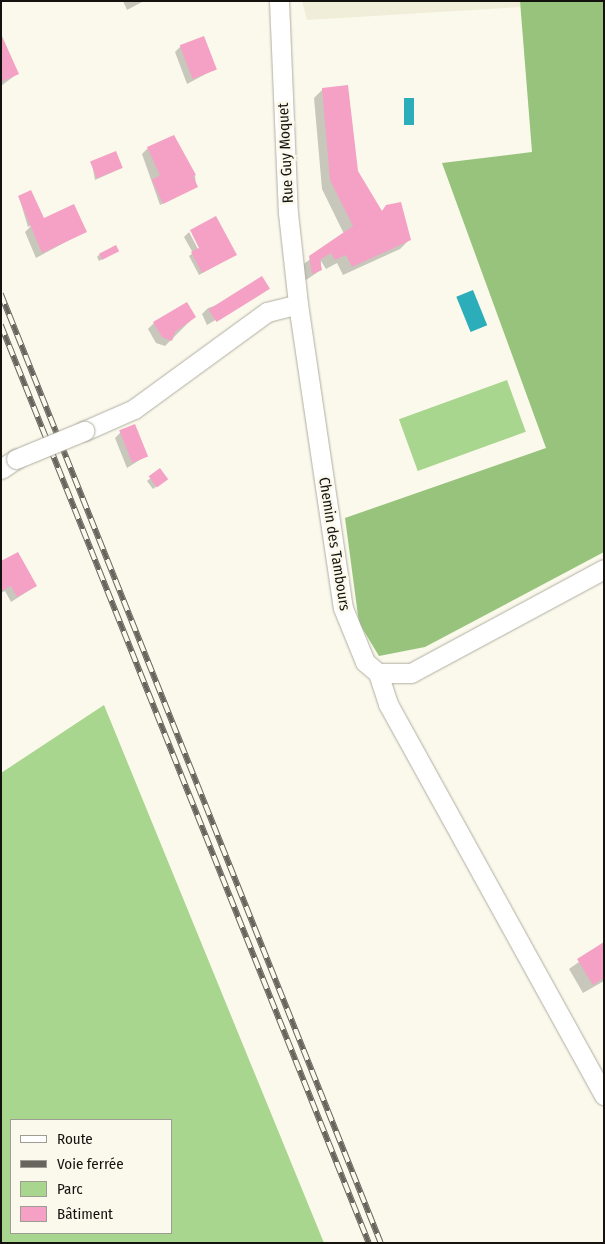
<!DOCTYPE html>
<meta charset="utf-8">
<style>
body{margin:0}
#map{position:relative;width:605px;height:1244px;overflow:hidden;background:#fbf9ec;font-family:"Fira Sans Condensed",sans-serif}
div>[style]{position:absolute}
.built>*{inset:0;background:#f0edd9}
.green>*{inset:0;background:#a9d68e;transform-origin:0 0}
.forest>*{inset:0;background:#97c37c}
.water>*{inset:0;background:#2baeba;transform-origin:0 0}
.shadow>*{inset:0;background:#0003}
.building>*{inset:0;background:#f4a1c5;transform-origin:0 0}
.roads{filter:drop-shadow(0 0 1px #b0aea2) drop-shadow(0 0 1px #b0aea2)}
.street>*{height:19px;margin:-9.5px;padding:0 9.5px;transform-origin:9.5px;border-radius:9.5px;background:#fff}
.rail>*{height:5.5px;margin-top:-2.75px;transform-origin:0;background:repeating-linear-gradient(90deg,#fbf9ec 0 11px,#67665e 0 22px);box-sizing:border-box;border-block:1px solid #67665e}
.bridges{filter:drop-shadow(0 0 1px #b0aea2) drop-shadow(0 0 1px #b0aea2)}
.street-bridge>*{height:19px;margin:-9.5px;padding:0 9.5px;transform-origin:9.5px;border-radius:9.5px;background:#fff}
span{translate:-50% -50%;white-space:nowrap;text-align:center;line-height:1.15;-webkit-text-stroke:5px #fbf9ec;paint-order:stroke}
.street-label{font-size:15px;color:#13120e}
.frame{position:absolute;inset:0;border:2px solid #13120e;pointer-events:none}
.legend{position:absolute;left:10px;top:1119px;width:162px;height:115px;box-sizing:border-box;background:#fbf9ec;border:1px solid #9e9d93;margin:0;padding:6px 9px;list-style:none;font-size:15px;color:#13120e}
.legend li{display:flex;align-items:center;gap:10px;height:25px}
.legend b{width:25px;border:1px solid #9e9d93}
</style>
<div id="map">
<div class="built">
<i style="clip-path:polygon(302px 1px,520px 1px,521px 7px,307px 20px)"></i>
</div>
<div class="green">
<i style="left:507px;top:380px;width:55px;height:115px;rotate:70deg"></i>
<i style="clip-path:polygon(evenodd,104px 705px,324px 1243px,1px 1243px,1px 773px,104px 705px,11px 1120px,171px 1120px,171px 1233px,11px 1233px,11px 1120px)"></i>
</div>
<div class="forest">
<i style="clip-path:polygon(520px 1px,604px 1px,604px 552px,425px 647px,379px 656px,359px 623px,345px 518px,546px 448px,442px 163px,532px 152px)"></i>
</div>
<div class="water">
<i style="left:404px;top:98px;width:10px;height:27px"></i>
<i style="left:473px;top:290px;width:38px;height:18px;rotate:68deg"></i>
</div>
<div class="shadow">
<i style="clip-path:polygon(123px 1px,144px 1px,127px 10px)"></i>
<i style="clip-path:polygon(1px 37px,17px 74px,1px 86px)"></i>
<i style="clip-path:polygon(181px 46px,215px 69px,187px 84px,175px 52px)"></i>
<i style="clip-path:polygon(323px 89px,357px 172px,381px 212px,387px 206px,409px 240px,400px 249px,343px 275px,337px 263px,326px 269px,321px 261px,321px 270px,303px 282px,301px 266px,344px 234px,322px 189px,314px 98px)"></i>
<i style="clip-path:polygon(148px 148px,195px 174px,196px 187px,160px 205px,142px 154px)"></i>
<i style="clip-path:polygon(92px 164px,122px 168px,95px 180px)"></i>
<i style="clip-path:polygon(19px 197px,42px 218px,86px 231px,36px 258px,25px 232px,32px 225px,28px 227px)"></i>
<i style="clip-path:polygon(189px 232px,198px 249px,235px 255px,199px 275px,189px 256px,193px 253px,184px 237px)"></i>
<i style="clip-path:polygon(118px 251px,99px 261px,97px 257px,100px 254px)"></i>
<i style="clip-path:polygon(268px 289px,207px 325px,202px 314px,208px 308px)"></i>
<i style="clip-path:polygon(194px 317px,165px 346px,156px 343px,148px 329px,154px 323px)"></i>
<i style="clip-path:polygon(121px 432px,146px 456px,127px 468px,115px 438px)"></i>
<i style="clip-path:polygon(160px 470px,163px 481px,153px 489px,147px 481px)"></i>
<i style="clip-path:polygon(1px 563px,36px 586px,11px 602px,5px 591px,1px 593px)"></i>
<i style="clip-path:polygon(604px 944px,604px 981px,583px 993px,569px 969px)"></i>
</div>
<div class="building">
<i style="clip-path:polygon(1px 34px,19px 74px,1px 82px)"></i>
<i style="left:204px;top:36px;width:36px;height:26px;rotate:69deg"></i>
<i style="clip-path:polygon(348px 85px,358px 171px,382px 211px,386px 205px,401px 202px,411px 240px,352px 267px,346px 255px,335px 260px,331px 253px,320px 260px,322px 270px,312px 274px,309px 256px,353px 226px,330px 180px,322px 88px)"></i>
<i style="clip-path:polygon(174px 135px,196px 175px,193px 176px,198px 187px,163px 204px,152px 180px,160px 175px,147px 147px)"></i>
<i style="left:116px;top:151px;width:18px;height:28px;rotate:68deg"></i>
<i style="clip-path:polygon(31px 190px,44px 218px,74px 204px,87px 232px,42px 253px,18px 196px)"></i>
<i style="clip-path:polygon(216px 216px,237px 255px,202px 273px,191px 252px,199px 248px,190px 230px)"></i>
<i style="left:116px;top:245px;width:7px;height:19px;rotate:63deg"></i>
<i style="left:262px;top:276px;width:15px;height:63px;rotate:58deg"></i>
<i style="clip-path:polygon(187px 302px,196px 317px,175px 332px,172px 341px,162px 337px,153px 322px)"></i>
<i style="left:135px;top:424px;width:35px;height:17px;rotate:68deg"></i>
<i style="left:160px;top:468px;width:14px;height:14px;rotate:54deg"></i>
<i style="clip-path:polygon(18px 552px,37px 586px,17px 597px,11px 586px,1px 591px,1px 561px)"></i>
<i style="clip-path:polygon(604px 942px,604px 978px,593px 985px,577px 959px)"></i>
</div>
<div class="roads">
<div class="street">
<i style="left:279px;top:1px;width:212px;rotate:87.6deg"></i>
<i style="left:288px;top:213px;width:92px;rotate:83.7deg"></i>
<i style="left:298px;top:304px;width:307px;rotate:81.6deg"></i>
<i style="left:343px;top:608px;width:58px;rotate:67.8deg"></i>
<i style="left:365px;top:662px;width:17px;rotate:40deg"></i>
<i style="left:378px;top:673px;width:33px"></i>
<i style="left:411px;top:673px;width:219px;rotate:-28.3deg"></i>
<i style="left:84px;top:431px;width:55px;rotate:-23.7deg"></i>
<i style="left:134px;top:409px;width:165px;rotate:-36.1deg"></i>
<i style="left:267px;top:312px;width:32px;rotate:-14deg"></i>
<i style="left:1px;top:469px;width:18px;rotate:-34deg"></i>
<i style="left:378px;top:673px;width:33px;rotate:72deg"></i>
<i style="left:388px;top:704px;width:447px;rotate:61.1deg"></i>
</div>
</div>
<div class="rail">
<i style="left:1px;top:294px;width:1022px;rotate:68.18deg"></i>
<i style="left:1px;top:325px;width:989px;rotate:68.16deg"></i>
</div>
<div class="bridges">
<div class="street-bridge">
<i style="left:16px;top:459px;width:74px;rotate:-22.4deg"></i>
</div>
</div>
<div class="street-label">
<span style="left:286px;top:153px;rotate:-93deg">Rue Guy Moquet</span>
<span style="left:334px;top:544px;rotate:81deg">Chemin des Tambours</span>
</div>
<div class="frame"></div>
<ul class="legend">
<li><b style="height:6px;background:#fff"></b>Route</li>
<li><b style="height:6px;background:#67665e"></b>Voie ferrée</li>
<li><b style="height:14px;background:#a9d68e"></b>Parc</li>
<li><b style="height:14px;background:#f4a1c5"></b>Bâtiment</li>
</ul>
</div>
